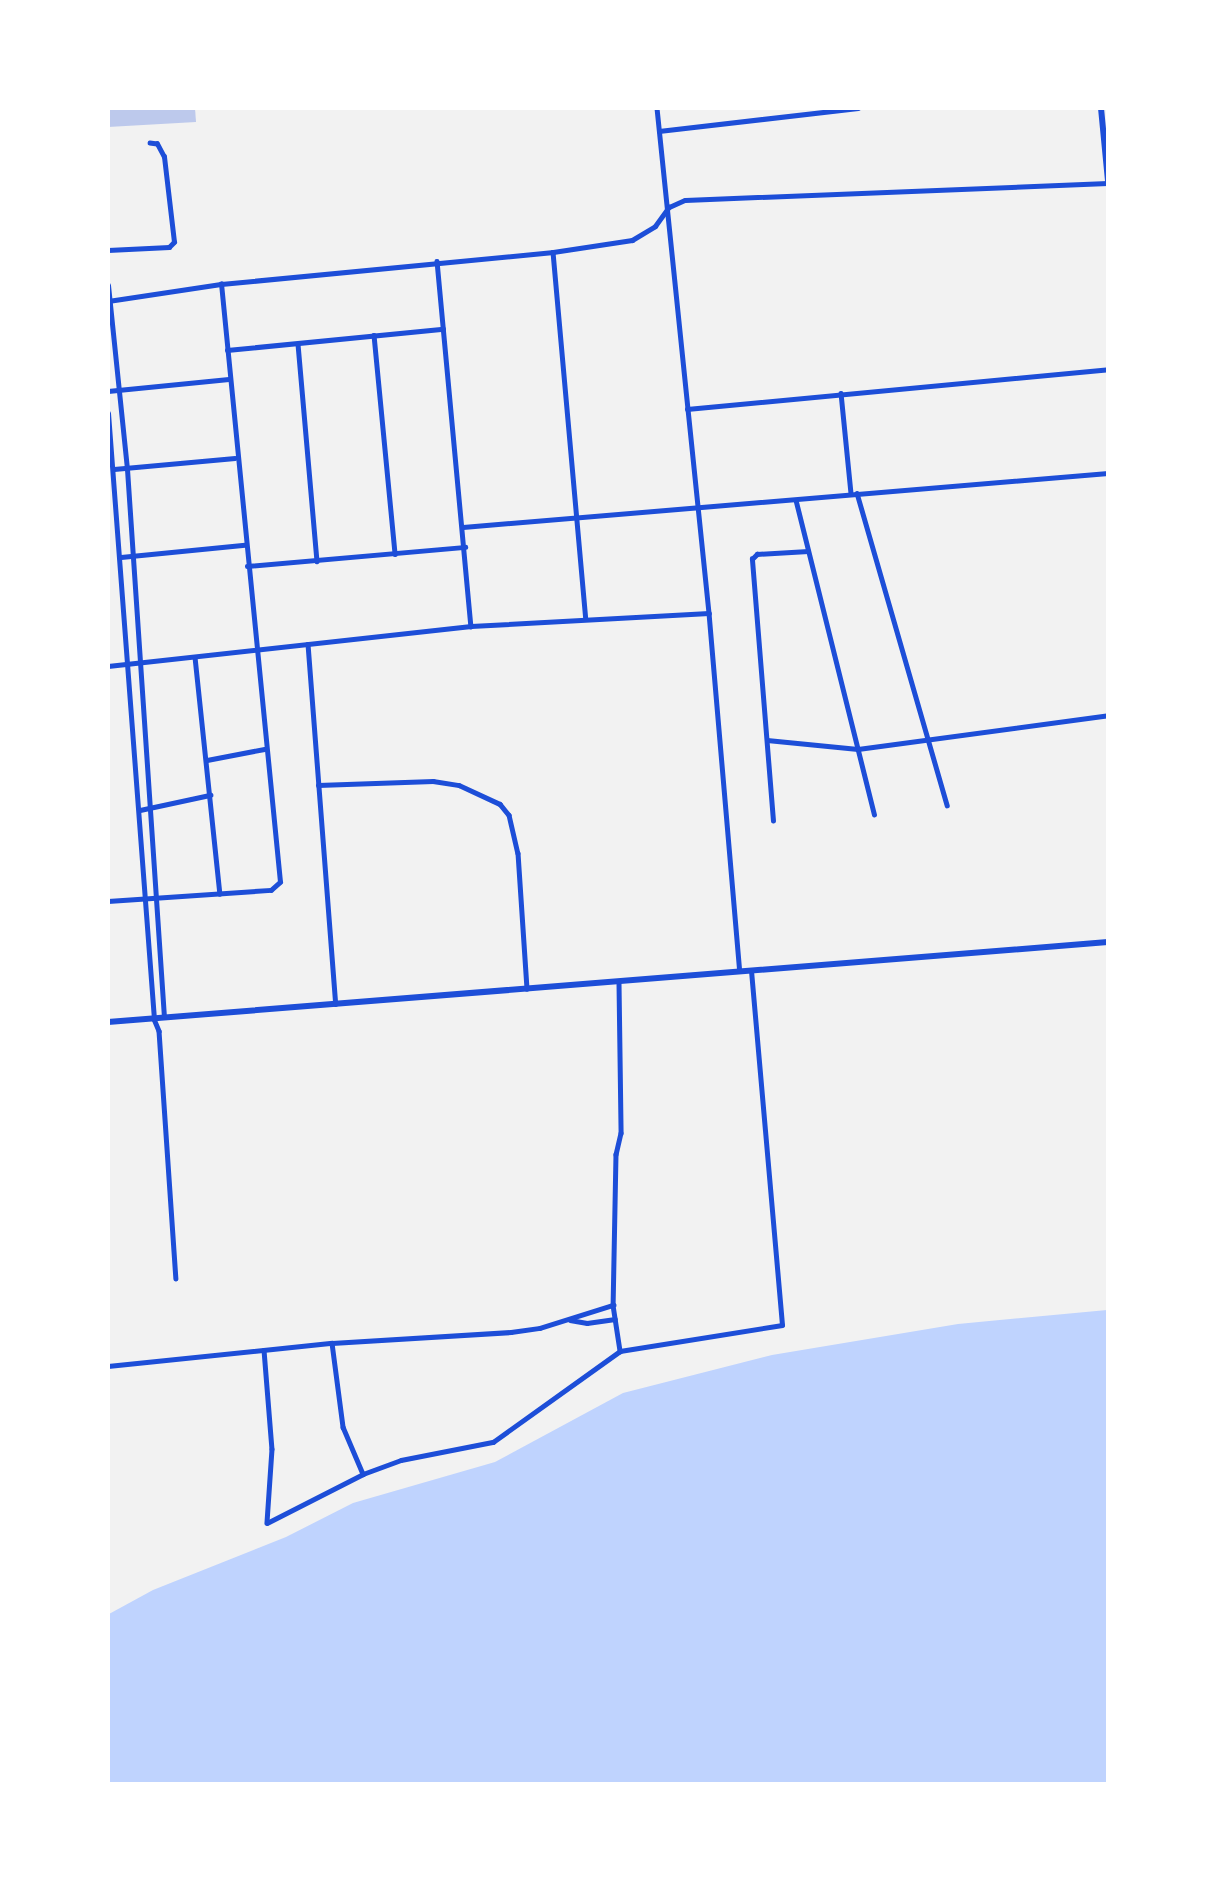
<!DOCTYPE html>
<style>
body{margin:0}
#map{position:relative;width:1216px;height:1892px;overflow:hidden;background:#f2f2f2;font-family:Helvetica,sans-serif}
div>[style]{position:absolute}
.water>*{inset:0;background:#bfd3fe}
.building>*{inset:0;background:#bdc9ec}
.minor>*{height:4.5px;margin:-2.25px;padding:0 2.25px;transform-origin:2.25px;border-radius:2.25px;background:#1d4ed8}
.tertiary>*{height:5px;margin:-2.5px;padding:0 2.5px;transform-origin:2.5px;border-radius:2.5px;background:#1d4ed8}
.secondary>*{height:6px;margin:-3px;padding:0 3px;transform-origin:3px;border-radius:3px;background:#1d4ed8}
span{translate:-50% -50%;white-space:nowrap;text-align:center;line-height:1.15;-webkit-text-stroke:6px #fff;paint-order:stroke}
.frame{position:absolute;inset:0;border:110px solid #fff;pointer-events:none}
</style>
<div id="map">
<div class="water">
<i style="clip-path:polygon(1107px 1310px,1107px 1783px,109px 1783px,109px 1614px,153px 1590px,286px 1537px,353px 1503px,495px 1462px,623px 1393px,772px 1355px,958px 1324px)"></i>
</div>
<div class="building">
<i style="clip-path:polygon(108px 108px,195px 108px,196px 122px,108px 127px)"></i>
</div>
<div class="minor">
<i style="left:657px;top:108px;width:508px;rotate:84.12deg"></i>
<i style="left:709px;top:613px;width:359px;rotate:85.1deg"></i>
<i style="left:659px;top:131px;width:200px;rotate:-6.6deg"></i>
<i style="left:108px;top:250px;width:61px;rotate:-2.8deg"></i>
<i style="left:169px;top:247px;width:7px;rotate:-45deg"></i>
<i style="left:174px;top:242px;width:86px;rotate:-96.7deg"></i>
<i style="left:164px;top:157px;width:15px;rotate:-118deg"></i>
<i style="left:157px;top:144px;width:7px;rotate:-172deg"></i>
<i style="left:553px;top:252px;width:368px;rotate:84.9deg"></i>
<i style="left:437px;top:261px;width:367px;rotate:84.7deg"></i>
<i style="left:374px;top:335px;width:220px;rotate:84.5deg"></i>
<i style="left:298px;top:344px;width:218px;rotate:85deg"></i>
<i style="left:227px;top:350px;width:217px;rotate:-5.6deg"></i>
<i style="left:108px;top:391px;width:121px;rotate:-5.7deg"></i>
<i style="left:841px;top:393px;width:100px;rotate:84.3deg"></i>
<i style="left:687px;top:409px;width:423px;rotate:-5.4deg"></i>
<i style="left:114px;top:469px;width:121px;rotate:-5.2deg"></i>
<i style="left:857px;top:493px;width:325px;rotate:73.9deg"></i>
<i style="left:796px;top:500px;width:324px;rotate:76deg"></i>
<i style="left:463px;top:527px;width:647px;rotate:-4.79deg"></i>
<i style="left:121px;top:557px;width:124px;rotate:-5.6deg"></i>
<i style="left:247px;top:566px;width:219px;rotate:-5deg"></i>
<i style="left:308px;top:644px;width:361px;rotate:85.6deg"></i>
<i style="left:195px;top:657px;width:238px;rotate:84deg"></i>
<i style="left:108px;top:666px;width:365px;rotate:-6.3deg"></i>
<i style="left:471px;top:626px;width:238px;rotate:-3.1deg"></i>
<i style="left:767px;top:740px;width:91px;rotate:5.6deg"></i>
<i style="left:858px;top:749px;width:252px;rotate:-7.7deg"></i>
<i style="left:207px;top:760px;width:58px;rotate:-10.9deg"></i>
<i style="left:318px;top:785px;width:115px;rotate:-2deg"></i>
<i style="left:433px;top:781px;width:26px;rotate:9deg"></i>
<i style="left:459px;top:785px;width:45px;rotate:24.9deg"></i>
<i style="left:500px;top:804px;width:14px;rotate:51deg"></i>
<i style="left:509px;top:815px;width:39px;rotate:77deg"></i>
<i style="left:518px;top:853px;width:136px;rotate:86.2deg"></i>
<i style="left:140px;top:810px;width:72px;rotate:-12.1deg"></i>
<i style="left:773px;top:821px;width:263px;rotate:-94.6deg"></i>
<i style="left:752px;top:559px;width:7px;rotate:-45deg"></i>
<i style="left:757px;top:554px;width:51px;rotate:-3.4deg"></i>
<i style="left:108px;top:901px;width:163px;rotate:-3.9deg"></i>
<i style="left:271px;top:890px;width:12px;rotate:-42deg"></i>
<i style="left:280px;top:882px;width:601px;rotate:-95.63deg"></i>
<i style="left:619px;top:983px;width:150px;rotate:89.2deg"></i>
<i style="left:621px;top:1133px;width:22px;rotate:103deg"></i>
<i style="left:616px;top:1154px;width:151px;rotate:91.1deg"></i>
<i style="left:613px;top:1305px;width:47px;rotate:81.3deg"></i>
<i style="left:154px;top:1019px;width:13px;rotate:67deg"></i>
<i style="left:159px;top:1031px;width:248px;rotate:86.1deg"></i>
<i style="left:570px;top:1320px;width:17px;rotate:10deg"></i>
<i style="left:587px;top:1323px;width:28px;rotate:-8deg"></i>
<i style="left:332px;top:1343px;width:85px;rotate:82.5deg"></i>
<i style="left:343px;top:1427px;width:51px;rotate:66.9deg"></i>
<i style="left:264px;top:1350px;width:99px;rotate:85.4deg"></i>
<i style="left:272px;top:1449px;width:74px;rotate:93.9deg"></i>
<i style="left:267px;top:1523px;width:108px;rotate:-27deg"></i>
<i style="left:363px;top:1474px;width:40px;rotate:-20.2deg"></i>
<i style="left:401px;top:1460px;width:94px;rotate:-11.1deg"></i>
<i style="left:493px;top:1442px;width:156px;rotate:-35.6deg"></i>
<i style="left:620px;top:1351px;width:164px;rotate:-9.1deg"></i>
<i style="left:782px;top:1325px;width:354px;rotate:-95deg"></i>
<i style="left:108px;top:1366px;width:225px;rotate:-5.9deg"></i>
<i style="left:332px;top:1343px;width:179px;rotate:-3.5deg"></i>
<i style="left:511px;top:1332px;width:29px;rotate:-8deg"></i>
<i style="left:540px;top:1328px;width:77px;rotate:-17.5deg"></i>
</div>
<div class="tertiary">
<i style="left:108px;top:285px;width:185px;rotate:84.1deg"></i>
<i style="left:127px;top:469px;width:549px;rotate:86.14deg"></i>
<i style="left:108px;top:301px;width:114px;rotate:-8.6deg"></i>
<i style="left:221px;top:284px;width:334px;rotate:-5.5deg"></i>
<i style="left:553px;top:252px;width:80px;rotate:-8.6deg"></i>
<i style="left:632px;top:240px;width:27px;rotate:-31deg"></i>
<i style="left:655px;top:226px;width:24px;rotate:-54deg"></i>
<i style="left:669px;top:207px;width:17px;rotate:-24deg"></i>
<i style="left:685px;top:200px;width:423px;rotate:-2.3deg"></i>
<i style="left:108px;top:413px;width:608px;rotate:85.66deg"></i>
</div>
<div class="secondary">
<i style="left:1101px;top:108px;width:73px;rotate:84.5deg"></i>
<i style="left:108px;top:1022px;width:1003px;rotate:-4.57deg"></i>
</div>
<div class="frame"></div>
</div>
